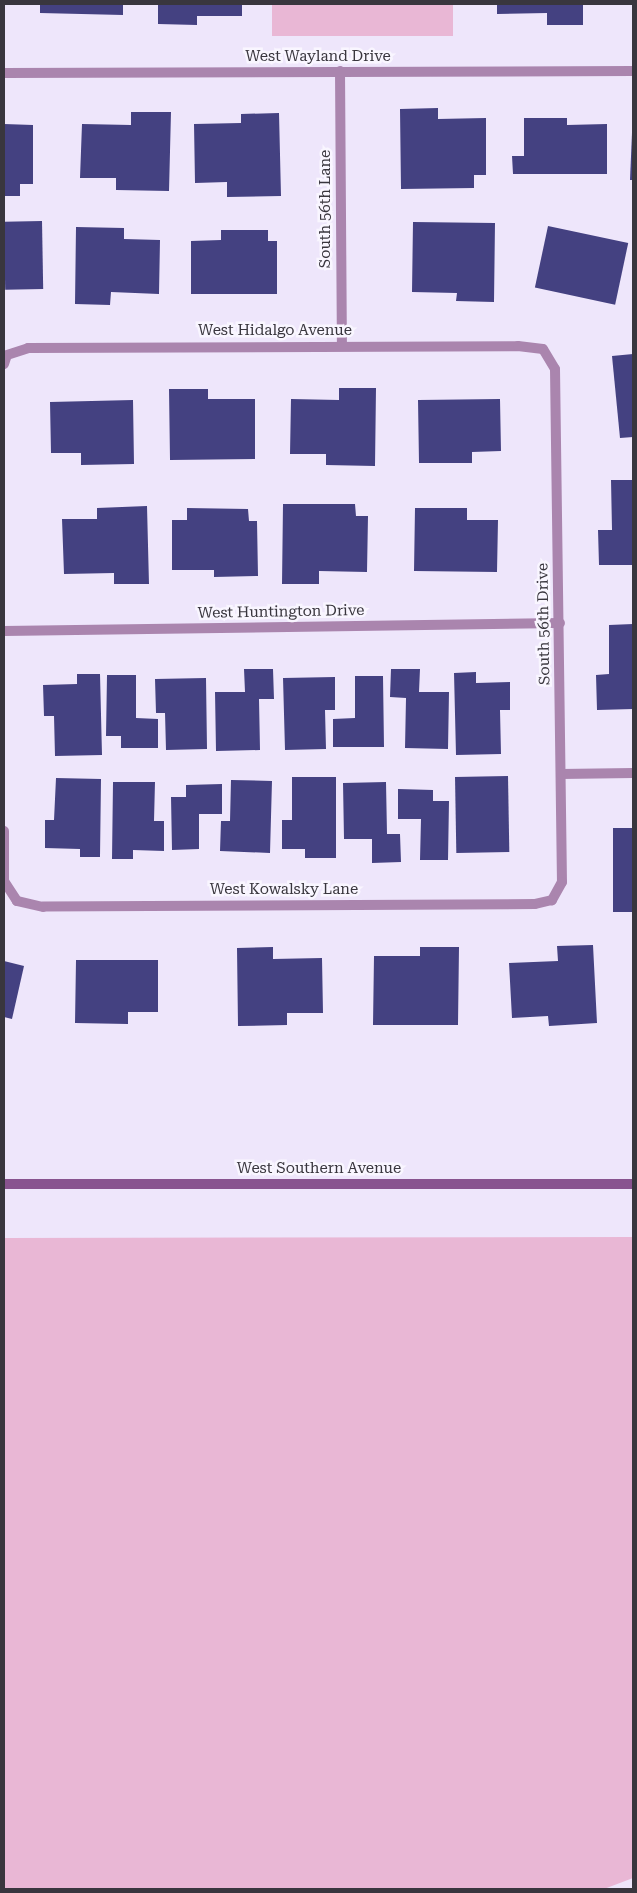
<!DOCTYPE html>
<style>
body{margin:0}
#map{position:relative;width:637px;height:1893px;overflow:hidden;background:#eee6fb;font-family:"Roboto Serif",serif}
div>[style]{position:absolute}
.green>*{inset:0;background:#e9b7d5;transform-origin:0 0}
.building>*{inset:0;background:#444181;transform-origin:0 0}
.minor>*{height:10px;margin:-5px;padding:0 5px;transform-origin:5px;border-radius:5px;background:#aa85ae}
.secondary>*{height:10px;margin:-5px;padding:0 5px;transform-origin:5px;border-radius:5px;background:#88538f}
span{translate:-50% -50%;white-space:nowrap;text-align:center;line-height:1.15;-webkit-text-stroke:5px #f9f6ff;paint-order:stroke}
.street-label{font-size:15px;color:#39363e}
.frame{position:absolute;inset:0;border:5px solid #39363e;pointer-events:none}
</style>
<div id="map">
<div class="green">
<i style="left:272px;top:4px;width:181px;height:32px"></i>
<i style="clip-path:polygon(633px 1237px,633px 1878px,604px 1889px,4px 1889px,4px 1238px)"></i>
</div>
<div class="building">
<i style="clip-path:polygon(40px 4px,123px 4px,123px 15px,40px 13px)"></i>
<i style="clip-path:polygon(158px 4px,242px 4px,242px 16px,197px 16px,197px 25px,158px 24px)"></i>
<i style="clip-path:polygon(497px 4px,583px 4px,583px 25px,547px 25px,547px 13px,497px 14px)"></i>
<i style="clip-path:polygon(438px 108px,438px 119px,486px 118px,486px 175px,474px 175px,474px 188px,401px 189px,400px 109px)"></i>
<i style="clip-path:polygon(131px 112px,171px 112px,169px 191px,116px 190px,116px 178px,80px 178px,82px 124px,131px 125px)"></i>
<i style="clip-path:polygon(279px 113px,281px 196px,227px 197px,227px 182px,195px 183px,194px 124px,241px 123px,241px 114px)"></i>
<i style="clip-path:polygon(524px 118px,567px 118px,567px 125px,607px 124px,607px 174px,513px 174px,512px 156px,524px 156px)"></i>
<i style="clip-path:polygon(4px 124px,33px 125px,33px 184px,20px 184px,20px 196px,4px 196px)"></i>
<i style="clip-path:polygon(632px 133px,633px 133px,633px 180px,630px 180px)"></i>
<i style="left:42px;top:221px;width:68px;height:38px;rotate:89deg"></i>
<i style="clip-path:polygon(413px 222px,495px 223px,494px 302px,456px 301px,457px 293px,412px 292px)"></i>
<i style="left:548px;top:226px;width:82px;height:63px;rotate:12deg"></i>
<i style="clip-path:polygon(76px 227px,124px 228px,124px 239px,160px 240px,159px 294px,111px 292px,110px 305px,75px 304px)"></i>
<i style="clip-path:polygon(221px 230px,268px 230px,268px 241px,277px 241px,277px 294px,191px 294px,191px 241px,221px 240px)"></i>
<i style="clip-path:polygon(633px 354px,633px 437px,620px 438px,612px 356px)"></i>
<i style="clip-path:polygon(339px 388px,376px 388px,375px 466px,326px 465px,326px 454px,290px 454px,291px 399px,339px 400px)"></i>
<i style="clip-path:polygon(169px 389px,208px 389px,208px 399px,255px 399px,255px 459px,170px 460px)"></i>
<i style="clip-path:polygon(500px 399px,501px 451px,472px 452px,472px 463px,419px 463px,418px 400px)"></i>
<i style="clip-path:polygon(133px 400px,134px 464px,81px 465px,81px 453px,51px 453px,50px 402px)"></i>
<i style="clip-path:polygon(611px 480px,633px 480px,633px 565px,599px 565px,598px 530px,612px 530px)"></i>
<i style="clip-path:polygon(283px 504px,355px 504px,356px 516px,368px 516px,367px 572px,319px 571px,319px 584px,282px 584px)"></i>
<i style="clip-path:polygon(147px 506px,149px 584px,114px 584px,114px 573px,64px 574px,62px 519px,97px 519px,97px 508px)"></i>
<i style="clip-path:polygon(187px 508px,248px 509px,249px 521px,257px 521px,258px 576px,214px 577px,214px 570px,172px 570px,172px 520px,187px 520px)"></i>
<i style="clip-path:polygon(415px 508px,467px 508px,467px 520px,498px 520px,497px 572px,414px 571px)"></i>
<i style="clip-path:polygon(633px 624px,633px 709px,597px 710px,596px 675px,609px 674px,609px 625px)"></i>
<i style="clip-path:polygon(244px 669px,273px 669px,274px 699px,259px 699px,260px 750px,216px 751px,215px 692px,245px 692px)"></i>
<i style="clip-path:polygon(391px 669px,420px 669px,419px 692px,449px 692px,448px 749px,405px 748px,406px 698px,390px 697px)"></i>
<i style="clip-path:polygon(476px 672px,476px 683px,510px 682px,510px 710px,500px 710px,501px 754px,456px 755px,454px 673px)"></i>
<i style="clip-path:polygon(77px 674px,100px 674px,102px 755px,55px 756px,54px 716px,44px 716px,43px 685px,77px 684px)"></i>
<i style="clip-path:polygon(107px 675px,136px 675px,136px 718px,158px 719px,158px 748px,121px 748px,121px 736px,106px 736px)"></i>
<i style="clip-path:polygon(355px 676px,383px 676px,384px 747px,333px 747px,333px 719px,355px 718px)"></i>
<i style="clip-path:polygon(335px 677px,335px 710px,325px 710px,326px 749px,285px 750px,283px 678px)"></i>
<i style="clip-path:polygon(206px 678px,207px 749px,166px 750px,165px 713px,156px 713px,155px 679px)"></i>
<i style="left:508px;top:776px;width:76px;height:53px;rotate:89deg"></i>
<i style="clip-path:polygon(292px 777px,336px 777px,336px 858px,305px 858px,305px 849px,282px 849px,282px 820px,292px 820px)"></i>
<i style="clip-path:polygon(56px 778px,101px 779px,100px 857px,80px 857px,80px 849px,45px 848px,45px 820px,54px 820px)"></i>
<i style="clip-path:polygon(231px 780px,272px 781px,270px 853px,220px 851px,221px 821px,230px 821px)"></i>
<i style="clip-path:polygon(113px 782px,155px 782px,154px 821px,164px 821px,164px 851px,133px 850px,133px 859px,112px 859px)"></i>
<i style="clip-path:polygon(386px 782px,387px 834px,400px 834px,401px 862px,372px 863px,372px 839px,344px 839px,343px 783px)"></i>
<i style="clip-path:polygon(222px 784px,222px 814px,199px 814px,199px 849px,172px 850px,171px 797px,186px 797px,186px 785px)"></i>
<i style="clip-path:polygon(398px 789px,433px 790px,433px 801px,449px 801px,448px 860px,420px 860px,421px 819px,398px 819px)"></i>
<i style="left:633px;top:828px;width:84px;height:20px;rotate:90deg"></i>
<i style="clip-path:polygon(593px 945px,597px 1023px,549px 1026px,548px 1016px,512px 1018px,509px 963px,558px 961px,557px 946px)"></i>
<i style="clip-path:polygon(273px 947px,273px 959px,322px 958px,323px 1013px,287px 1013px,287px 1025px,238px 1026px,237px 948px)"></i>
<i style="clip-path:polygon(420px 947px,459px 947px,458px 1025px,373px 1025px,374px 956px,420px 956px)"></i>
<i style="clip-path:polygon(76px 960px,158px 960px,158px 1012px,128px 1012px,128px 1024px,75px 1023px)"></i>
<i style="clip-path:polygon(4px 961px,24px 966px,12px 1019px,4px 1017px)"></i>
</div>
<div class="minor">
<i style="left:340px;top:71px;width:275px;rotate:89.6deg"></i>
<i style="left:4px;top:73px;width:629px;rotate:-0.18deg"></i>
<i style="left:4px;top:364px;width:9px;rotate:-72deg"></i>
<i style="left:7px;top:355px;width:22px;rotate:-18deg"></i>
<i style="left:28px;top:348px;width:490px;rotate:-0.2deg"></i>
<i style="left:518px;top:346px;width:25px;rotate:7deg"></i>
<i style="left:543px;top:349px;width:23px;rotate:59deg"></i>
<i style="left:555px;top:369px;width:513px;rotate:89.22deg"></i>
<i style="left:562px;top:882px;width:21px;rotate:119deg"></i>
<i style="left:552px;top:900px;width:17px;rotate:167deg"></i>
<i style="left:535px;top:904px;width:492px;rotate:179.7deg"></i>
<i style="left:43px;top:907px;width:27px;rotate:-167deg"></i>
<i style="left:17px;top:901px;width:24px;rotate:-123deg"></i>
<i style="left:4px;top:881px;width:50px;rotate:-90deg"></i>
<i style="left:4px;top:631px;width:556px;rotate:-0.82deg"></i>
<i style="left:561px;top:774px;width:72px;rotate:-0.8deg"></i>
</div>
<div class="secondary">
<i style="left:4px;top:1184px;width:629px"></i>
</div>
<div class="street-label">
<span style="left:318px;top:57px">West Wayland Drive</span>
<span style="left:326px;top:209px;rotate:-90deg">South 56th Lane</span>
<span style="left:275px;top:331px">West Hidalgo Avenue</span>
<span style="left:281px;top:612px;rotate:-1deg">West Huntington Drive</span>
<span style="left:544px;top:624px;rotate:-91deg">South 56th Drive</span>
<span style="left:284px;top:890px">West Kowalsky Lane</span>
<span style="left:319px;top:1169px">West Southern Avenue</span>
</div>
<div class="frame"></div>
</div>
